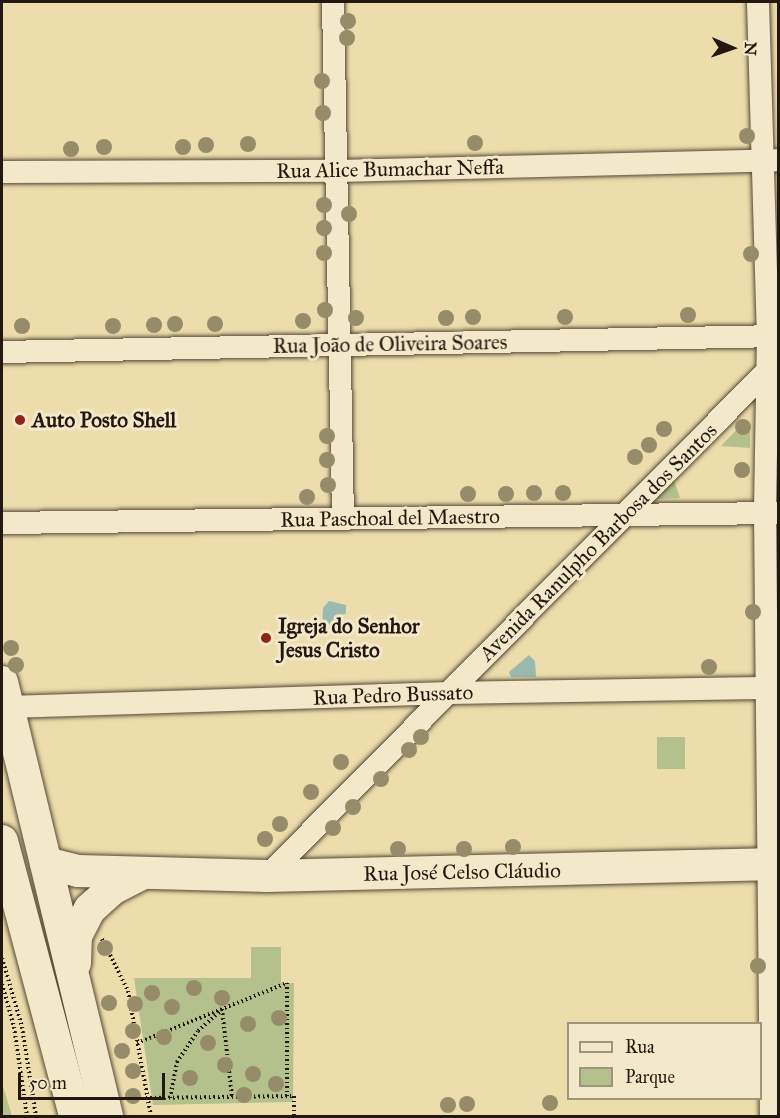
<!DOCTYPE html>
<meta charset="utf-8">
<style>
body{margin:0}
#map{position:relative;width:780px;height:1118px;overflow:hidden;background:#eddcac;font-family:"IM FELL Great Primer",serif}
div>[style]{position:absolute}
.green>*{inset:0;background:#b5c18c;transform-origin:0 0}
.water>*{inset:0;background:#9abaaf}
.path>*{height:4px;margin-top:-2px;transform-origin:0;background:repeating-linear-gradient(90deg,#22180f 0 1.5px,transparent 0 4.5px)}
.roads{filter:drop-shadow(0 0 2px #554936) drop-shadow(0 0 2px #554936)}
.street>*{height:22px;margin:-11px;padding:0 11px;transform-origin:11px;border-radius:11px;background:#f3e8c9}
.secondary>*{height:32px;margin:-16px;padding:0 16px;transform-origin:16px;border-radius:16px;background:#f3e8c9}
.trees>*{width:16px;height:16px;margin:-8px;border-radius:50%;background:#968c6a}
.dots>*{width:16px;height:16px;translate:-50% -50%;box-sizing:border-box;border:3px solid #f3e8c9;border-radius:50%}
span{translate:-50% -50%;white-space:nowrap;text-align:center;line-height:1.15;-webkit-text-stroke:6px #f3e8c9;paint-order:stroke}
.street-label{font-size:21px;color:#22180f}
.poi-label{font-size:21px;color:#22180f;font-weight:700}
.left{translate:0 -50%;text-align:left}
.frame{position:absolute;inset:0;border:3px solid #22180f;pointer-events:none}
.legend{position:absolute;left:567px;top:1022px;width:195px;height:78px;box-sizing:border-box;background:#f3e8c9;border:2px solid #9f957f;margin:0;padding:8px 10px;list-style:none;font-size:18px;color:#22180f}
.legend li{display:flex;align-items:center;gap:12px;height:30px}
.legend b{width:30px;border:2px solid #9f957f}
.north{position:absolute;left:702px;top:18px;width:60px;height:60px;-webkit-text-stroke:4px #f3e8c9;paint-order:stroke;rotate:92deg;font-size:16px;font-weight:700;line-height:24px;text-align:center;color:#22180f}
.north::after{content:'';display:block;margin:auto;width:21px;height:27px;background:#22180f;clip-path:polygon(50% 0,100% 100%,50% 72%,0 100%)}
.scale{position:absolute;left:18px;top:1073px;width:147px;height:27px;box-sizing:border-box;border:3px solid #22180f;border-top:0;padding-left:8px;font-size:18px;line-height:21px;white-space:nowrap;color:#22180f;-webkit-text-stroke:4px #f3e8c9;paint-order:stroke}
</style>
<div id="map">
<div class="green">
<i style="clip-path:polygon(745px 421px,750px 424px,750px 448px,721px 446px)"></i>
<i style="clip-path:polygon(674px 480px,680px 498px,658px 499px,657px 496px)"></i>
<i style="left:685px;top:737px;width:32px;height:28px;rotate:90deg"></i>
<i style="clip-path:polygon(251px 947px,281px 947px,281px 983px,294px 983px,293px 1102px,153px 1105px,134px 978px,251px 978px)"></i>
<i style="clip-path:polygon(2px 1083px,12px 1116px,2px 1116px)"></i>
</div>
<div class="water">
<i style="clip-path:polygon(329px 601px,346px 605px,346px 613px,335px 621px,335px 628px,322px 628px,323px 608px)"></i>
<i style="clip-path:polygon(529px 655px,535px 661px,536px 677px,511px 677px,509px 672px)"></i>
</div>
<div class="path">
<i style="left:102px;top:939px;width:58px;rotate:63.4deg"></i>
<i style="left:128px;top:991px;width:127px;rotate:79.6deg"></i>
<i style="left:2px;top:958px;width:72px;rotate:73.8deg"></i>
<i style="left:22px;top:1027px;width:90px;rotate:81.1deg"></i>
<i style="left:2px;top:984px;width:45px;rotate:74.4deg"></i>
<i style="left:14px;top:1027px;width:90px;rotate:81.7deg"></i>
<i style="left:222px;top:1009px;width:89px;rotate:83.5deg"></i>
<i style="left:137px;top:1043px;width:162px;rotate:-21.8deg"></i>
<i style="left:287px;top:983px;width:113px;rotate:90deg"></i>
<i style="left:146px;top:1098px;width:148px;rotate:-0.8deg"></i>
<i style="left:294px;top:1096px;width:20px;rotate:90deg"></i>
<i style="left:170px;top:1098px;width:37px;rotate:-79deg"></i>
<i style="left:177px;top:1062px;width:37px;rotate:-56deg"></i>
<i style="left:198px;top:1031px;width:30px;rotate:-42deg"></i>
</div>
<div class="roads">
<div class="street">
<i style="left:333px;top:2px;width:517px;rotate:88.89deg"></i>
<i style="left:758px;top:2px;width:335px;rotate:88.3deg"></i>
<i style="left:768px;top:337px;width:176px;rotate:91deg"></i>
<i style="left:765px;top:513px;width:603px;rotate:89.43deg"></i>
<i style="left:2px;top:172px;width:336px;rotate:-0.2deg"></i>
<i style="left:338px;top:171px;width:440px;rotate:-1.4deg"></i>
<i style="left:2px;top:352px;width:776px;rotate:-1.18deg"></i>
<i style="left:2px;top:523px;width:776px;rotate:-0.74deg"></i>
<i style="left:8px;top:707px;width:442px;rotate:-1.8deg"></i>
<i style="left:450px;top:693px;width:328px;rotate:-0.9deg"></i>
<i style="left:267px;top:876px;width:716px;rotate:-45.28deg"></i>
</div>
<div class="secondary">
<i style="left:2px;top:682px;width:447px;rotate:76.4deg"></i>
<i style="left:2px;top:841px;width:285px;rotate:75.1deg"></i>
<i style="left:46px;top:863px;width:33px;rotate:14deg"></i>
<i style="left:78px;top:871px;width:189px;rotate:1.5deg"></i>
<i style="left:267px;top:876px;width:511px;rotate:-1.35deg"></i>
<i style="left:75px;top:963px;width:27px;rotate:-88deg"></i>
<i style="left:76px;top:936px;width:30px;rotate:-63deg"></i>
<i style="left:90px;top:909px;width:30px;rotate:-42deg"></i>
<i style="left:112px;top:889px;width:34px;rotate:-27deg"></i>
</div>
</div>
<div class="trees">
<i style="left:348px;top:21px"></i>
<i style="left:347px;top:38px"></i>
<i style="left:322px;top:81px"></i>
<i style="left:323px;top:113px"></i>
<i style="left:747px;top:136px"></i>
<i style="left:475px;top:143px"></i>
<i style="left:248px;top:144px"></i>
<i style="left:206px;top:145px"></i>
<i style="left:104px;top:147px"></i>
<i style="left:183px;top:147px"></i>
<i style="left:71px;top:149px"></i>
<i style="left:324px;top:205px"></i>
<i style="left:349px;top:214px"></i>
<i style="left:324px;top:228px"></i>
<i style="left:324px;top:253px"></i>
<i style="left:751px;top:254px"></i>
<i style="left:325px;top:310px"></i>
<i style="left:688px;top:315px"></i>
<i style="left:473px;top:317px"></i>
<i style="left:565px;top:317px"></i>
<i style="left:356px;top:318px"></i>
<i style="left:446px;top:318px"></i>
<i style="left:303px;top:321px"></i>
<i style="left:175px;top:324px"></i>
<i style="left:215px;top:324px"></i>
<i style="left:154px;top:325px"></i>
<i style="left:22px;top:326px"></i>
<i style="left:113px;top:326px"></i>
<i style="left:743px;top:427px"></i>
<i style="left:664px;top:429px"></i>
<i style="left:327px;top:436px"></i>
<i style="left:649px;top:445px"></i>
<i style="left:635px;top:457px"></i>
<i style="left:327px;top:460px"></i>
<i style="left:742px;top:470px"></i>
<i style="left:328px;top:485px"></i>
<i style="left:534px;top:493px"></i>
<i style="left:563px;top:493px"></i>
<i style="left:468px;top:494px"></i>
<i style="left:506px;top:494px"></i>
<i style="left:307px;top:497px"></i>
<i style="left:753px;top:612px"></i>
<i style="left:11px;top:648px"></i>
<i style="left:16px;top:665px"></i>
<i style="left:709px;top:667px"></i>
<i style="left:421px;top:737px"></i>
<i style="left:409px;top:750px"></i>
<i style="left:341px;top:762px"></i>
<i style="left:381px;top:779px"></i>
<i style="left:311px;top:792px"></i>
<i style="left:353px;top:807px"></i>
<i style="left:280px;top:824px"></i>
<i style="left:333px;top:828px"></i>
<i style="left:265px;top:839px"></i>
<i style="left:513px;top:847px"></i>
<i style="left:398px;top:849px"></i>
<i style="left:464px;top:849px"></i>
<i style="left:105px;top:948px"></i>
<i style="left:758px;top:966px"></i>
<i style="left:194px;top:988px"></i>
<i style="left:152px;top:993px"></i>
<i style="left:222px;top:998px"></i>
<i style="left:109px;top:1003px"></i>
<i style="left:135px;top:1004px"></i>
<i style="left:172px;top:1007px"></i>
<i style="left:279px;top:1018px"></i>
<i style="left:248px;top:1024px"></i>
<i style="left:133px;top:1031px"></i>
<i style="left:164px;top:1037px"></i>
<i style="left:208px;top:1043px"></i>
<i style="left:122px;top:1051px"></i>
<i style="left:225px;top:1065px"></i>
<i style="left:133px;top:1071px"></i>
<i style="left:253px;top:1074px"></i>
<i style="left:190px;top:1078px"></i>
<i style="left:276px;top:1084px"></i>
<i style="left:244px;top:1095px"></i>
<i style="left:133px;top:1096px"></i>
<i style="left:550px;top:1103px"></i>
<i style="left:467px;top:1104px"></i>
<i style="left:448px;top:1105px"></i>
</div>
<div class="dots">
<i style="left:20px;top:420px;background:#8f2418"></i>
<i style="left:266px;top:638px;background:#8f2418"></i>
</div>
<div class="street-label">
<span style="left:390px;top:169px;rotate:-1deg">Rua Alice Bumachar Neffa</span>
<span style="left:390px;top:344px;rotate:-1deg">Rua João de Oliveira Soares</span>
<span style="left:390px;top:518px;rotate:-1deg">Rua Paschoal del Maestro</span>
<span style="left:598px;top:542px;rotate:-45deg">Avenida Ranulpho Barbosa dos Santos</span>
<span style="left:393px;top:695px;rotate:-2deg">Rua Pedro Bussato</span>
<span style="left:462px;top:872px;rotate:-1deg">Rua José Celso Cláudio</span>
</div>
<div class="poi-label">
<span class="left" style="left:32px;top:420px">Auto Posto Shell</span>
<span class="left" style="left:278px;top:638px">Igreja do Senhor<br>Jesus Cristo</span>
</div>
<div class="frame"></div>
<ul class="legend">
<li><b style="height:8px;background:#f3e8c9"></b>Rua</li>
<li><b style="height:16px;background:#b5c18c"></b>Parque</li>
</ul>
<div class="north">N</div>
<div class="scale">50 m</div>
</div>
